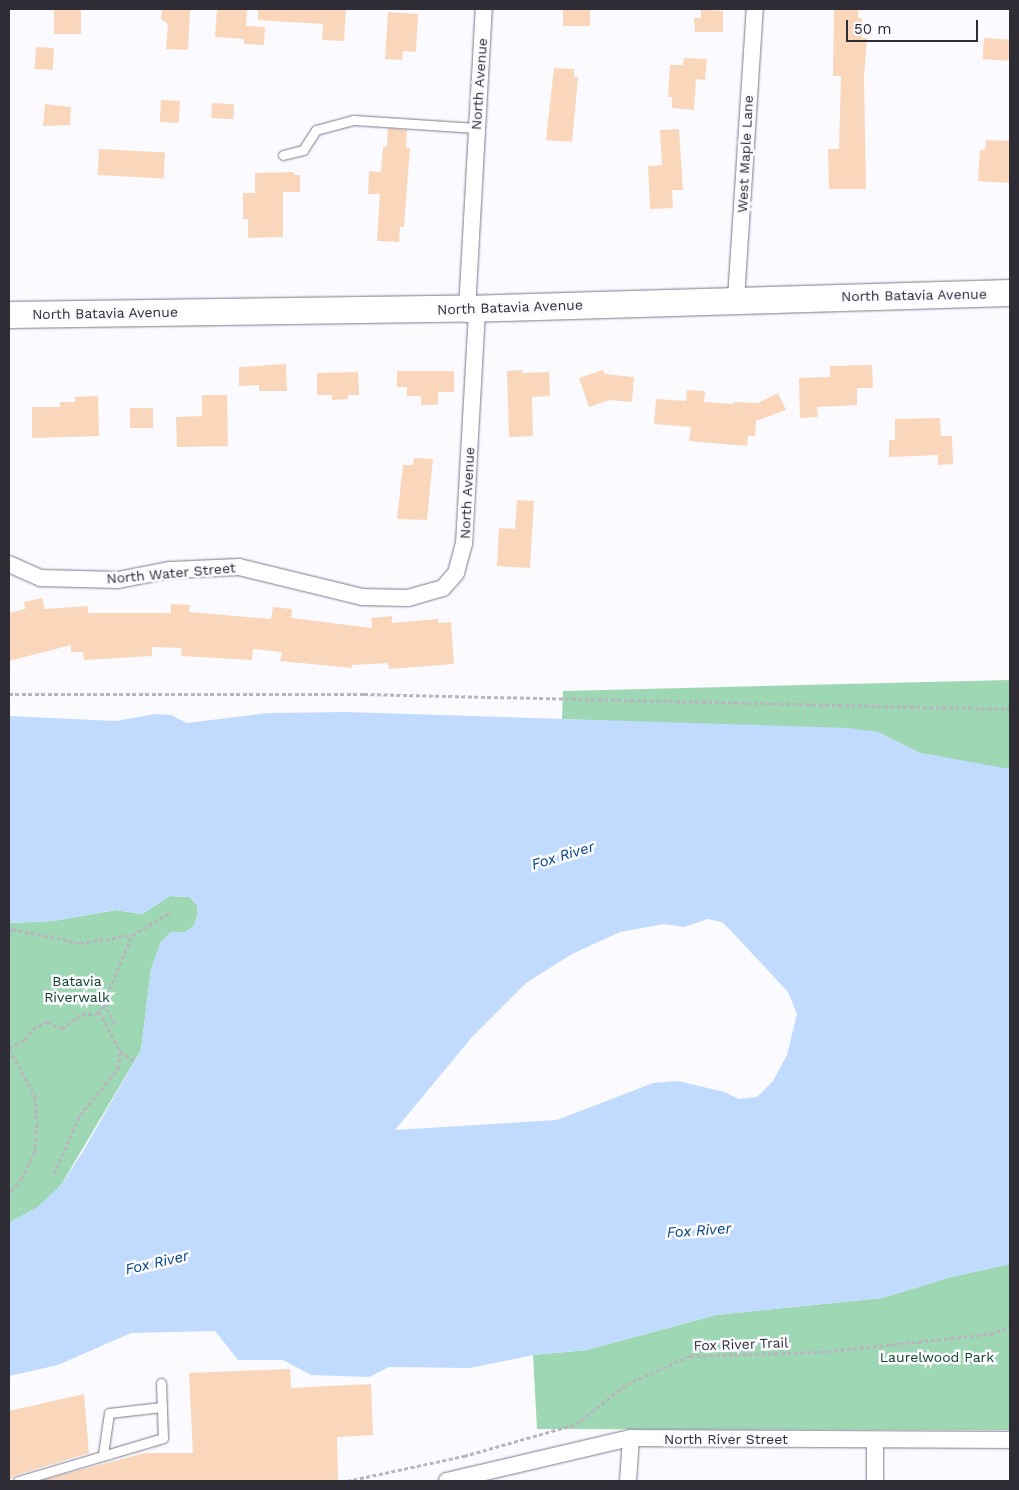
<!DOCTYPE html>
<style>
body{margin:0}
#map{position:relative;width:1019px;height:1490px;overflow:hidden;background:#fbfaff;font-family:"Work Sans",sans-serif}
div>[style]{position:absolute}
.green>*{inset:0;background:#9ed7b3}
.water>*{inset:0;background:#c0dbfd}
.building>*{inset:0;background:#fad7ba;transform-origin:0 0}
.path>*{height:3px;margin-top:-1.5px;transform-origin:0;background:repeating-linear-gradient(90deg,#b7b6bc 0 4px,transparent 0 6.5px)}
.roads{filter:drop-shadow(0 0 1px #7b788d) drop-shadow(0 0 1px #7b788d)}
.service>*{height:9px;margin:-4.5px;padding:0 4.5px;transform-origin:4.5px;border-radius:4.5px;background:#fff}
.minor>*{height:16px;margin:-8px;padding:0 8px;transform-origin:8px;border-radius:8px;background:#fff}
.primary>*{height:26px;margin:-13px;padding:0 13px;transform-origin:13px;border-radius:13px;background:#fff}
span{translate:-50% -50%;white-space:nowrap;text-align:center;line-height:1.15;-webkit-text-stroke:5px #fbfaff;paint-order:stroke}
.street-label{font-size:14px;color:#2e2d35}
.park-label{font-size:14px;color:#0f4428}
.water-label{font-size:15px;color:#014281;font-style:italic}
.frame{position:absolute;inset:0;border:10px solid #2e2d35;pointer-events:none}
.scale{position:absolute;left:846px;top:20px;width:132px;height:22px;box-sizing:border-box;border:2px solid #2e2d35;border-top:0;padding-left:6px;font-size:15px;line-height:18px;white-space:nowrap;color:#2e2d35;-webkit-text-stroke:4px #fbfaff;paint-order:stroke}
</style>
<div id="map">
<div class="green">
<i style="clip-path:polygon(1010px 680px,1010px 770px,920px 753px,878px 732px,562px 719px,563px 691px)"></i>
<i style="clip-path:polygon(170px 896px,189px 897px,197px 905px,198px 913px,194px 926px,185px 932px,171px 932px,161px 942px,151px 969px,141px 1050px,61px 1185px,38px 1207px,9px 1223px,9px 923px,53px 921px,116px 910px,142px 914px)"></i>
<i style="clip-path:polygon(1010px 1264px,1010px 1430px,537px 1429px,533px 1355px,586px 1350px,716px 1315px,882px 1298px,951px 1277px)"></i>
</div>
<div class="water">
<i style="clip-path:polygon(evenodd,347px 712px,849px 728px,878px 732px,920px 753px,1010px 769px,1010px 1264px,951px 1277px,882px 1298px,716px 1315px,586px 1350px,533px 1355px,470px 1368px,389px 1367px,369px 1377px,311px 1375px,283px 1360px,238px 1360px,215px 1331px,131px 1333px,58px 1365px,9px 1376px,9px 1223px,38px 1207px,61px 1185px,82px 1153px,141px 1050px,151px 969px,161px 942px,171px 932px,185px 932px,194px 926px,198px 913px,197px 905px,189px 897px,170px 896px,142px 914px,116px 910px,53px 921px,9px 923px,9px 716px,116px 721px,155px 714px,171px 715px,187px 723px,268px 713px,347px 712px,708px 919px,722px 922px,733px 933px,788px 992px,797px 1014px,787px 1055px,773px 1081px,757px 1097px,739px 1099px,724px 1092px,678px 1081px,653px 1083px,557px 1120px,395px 1130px,472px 1037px,526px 983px,572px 954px,620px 932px,664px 924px,684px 927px,708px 919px)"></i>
</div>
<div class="building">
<i style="left:54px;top:9px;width:27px;height:25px"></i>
<i style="clip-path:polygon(162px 9px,190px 9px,188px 50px,166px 49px,168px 24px,161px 19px)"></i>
<i style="clip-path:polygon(217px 9px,247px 9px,246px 26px,265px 27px,264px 45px,244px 44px,244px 39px,215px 37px)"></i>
<i style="clip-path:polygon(258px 9px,346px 9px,344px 41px,322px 40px,323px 24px,258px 20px)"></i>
<i style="left:563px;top:9px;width:27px;height:17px"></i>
<i style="clip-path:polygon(701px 9px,723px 11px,723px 32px,695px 32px,694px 18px,701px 18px)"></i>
<i style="clip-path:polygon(834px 9px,858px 9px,858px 18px,862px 18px,862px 38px,867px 38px,864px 77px,866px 189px,829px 189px,828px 149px,839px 149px,841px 76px,833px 76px)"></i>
<i style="clip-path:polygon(388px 12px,418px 14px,416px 52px,403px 51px,402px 60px,385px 59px)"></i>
<i style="left:984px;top:38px;width:26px;height:21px;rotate:4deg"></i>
<i style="left:36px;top:47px;width:18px;height:22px;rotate:3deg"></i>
<i style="clip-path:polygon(684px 58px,707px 59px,705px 80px,696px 79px,694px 110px,672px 108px,672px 97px,668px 97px,670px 65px,683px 65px)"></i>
<i style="clip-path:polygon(554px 68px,574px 69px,574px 77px,578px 77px,572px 142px,546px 140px)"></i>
<i style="left:161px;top:100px;width:19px;height:22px;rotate:3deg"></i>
<i style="left:212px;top:103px;width:22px;height:15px;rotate:3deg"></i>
<i style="clip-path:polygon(45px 104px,71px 107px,70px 125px,43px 126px)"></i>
<i style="clip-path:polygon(388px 128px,407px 130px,406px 148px,410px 148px,404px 227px,400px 227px,399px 242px,377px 241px,380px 194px,368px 194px,369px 171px,381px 172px,383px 147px,387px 147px)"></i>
<i style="clip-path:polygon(679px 129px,683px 190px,672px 190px,673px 208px,650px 209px,648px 166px,662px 165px,660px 130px)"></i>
<i style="clip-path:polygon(986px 140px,1010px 141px,1010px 183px,978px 181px,980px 150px,985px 150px)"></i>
<i style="left:99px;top:149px;width:66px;height:26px;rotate:3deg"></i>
<i style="clip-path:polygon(294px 172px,294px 175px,300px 175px,300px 192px,283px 192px,283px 237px,248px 238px,248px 219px,243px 219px,243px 193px,255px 193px,255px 173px)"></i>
<i style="clip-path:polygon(286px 364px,287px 391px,259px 391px,259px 385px,239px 386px,239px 367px)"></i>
<i style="clip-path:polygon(872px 365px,873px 388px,857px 388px,857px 405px,817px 407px,818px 417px,800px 418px,799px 378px,830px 377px,830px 366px)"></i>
<i style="clip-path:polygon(522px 370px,522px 373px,549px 372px,550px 396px,532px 397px,533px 436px,509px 437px,507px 371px)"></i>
<i style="clip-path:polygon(603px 370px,605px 374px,634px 377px,632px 402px,609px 400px,589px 407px,579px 378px)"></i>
<i style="clip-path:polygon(397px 371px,454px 371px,454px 392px,438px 392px,438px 405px,421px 405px,421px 396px,407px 396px,407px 387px,397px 387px)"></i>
<i style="clip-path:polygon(358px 372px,359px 395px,348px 395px,348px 399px,332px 400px,332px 395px,317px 395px,317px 373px)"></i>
<i style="clip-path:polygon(687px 390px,705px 391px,704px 402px,733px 404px,733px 402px,758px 403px,778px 393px,786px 410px,756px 421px,755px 436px,748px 436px,747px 446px,689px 441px,691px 427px,654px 424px,656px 399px,686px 401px)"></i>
<i style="clip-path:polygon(202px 395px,227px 395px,228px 446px,177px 447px,176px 417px,202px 416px)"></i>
<i style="clip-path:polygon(98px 396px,99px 436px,32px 438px,32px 407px,60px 407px,60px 402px,75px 402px,75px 397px)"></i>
<i style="left:130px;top:408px;width:23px;height:20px"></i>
<i style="clip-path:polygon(940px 418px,941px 436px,952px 436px,953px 464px,938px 465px,938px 455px,889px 457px,889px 440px,895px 440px,895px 419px)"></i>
<i style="clip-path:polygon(414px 458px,433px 459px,427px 520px,397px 519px,403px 465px,413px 465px)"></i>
<i style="clip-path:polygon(517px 500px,534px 501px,530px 568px,497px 566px,499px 528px,515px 529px)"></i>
<i style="clip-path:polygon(42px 598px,45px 609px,88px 606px,88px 613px,171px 613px,171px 604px,190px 605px,189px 612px,271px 619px,273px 607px,292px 609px,291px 618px,372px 628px,371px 618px,392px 616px,392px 623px,438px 619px,438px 623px,451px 622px,454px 664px,389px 669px,388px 663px,352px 665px,352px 668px,280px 661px,282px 652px,253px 649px,252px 660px,181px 656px,182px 648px,152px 647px,152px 656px,84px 660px,83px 652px,71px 652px,71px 645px,9px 661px,9px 613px,25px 609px,24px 602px)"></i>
<i style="clip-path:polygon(290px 1369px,291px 1388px,371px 1384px,373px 1435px,337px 1437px,338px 1481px,39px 1481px,145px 1453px,193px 1453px,189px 1373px)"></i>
<i style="clip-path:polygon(84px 1394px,89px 1453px,16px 1475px,9px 1481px,9px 1411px)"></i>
</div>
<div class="path">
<i style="left:9px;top:694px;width:355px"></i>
<i style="left:364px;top:694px;width:646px;rotate:1.33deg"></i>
<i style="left:9px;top:932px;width:4px;rotate:-45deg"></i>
<i style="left:12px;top:929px;width:69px;rotate:11.6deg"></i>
<i style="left:80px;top:943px;width:53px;rotate:-8.7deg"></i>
<i style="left:132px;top:935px;width:45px;rotate:-30.5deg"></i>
<i style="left:104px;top:1003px;width:25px;rotate:63deg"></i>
<i style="left:99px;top:1011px;width:45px;rotate:62.3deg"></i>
<i style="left:120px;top:1051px;width:18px;rotate:34deg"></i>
<i style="left:9px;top:1048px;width:18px;rotate:-27deg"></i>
<i style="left:25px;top:1040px;width:14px;rotate:-54deg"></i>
<i style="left:33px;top:1029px;width:16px;rotate:-27deg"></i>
<i style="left:47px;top:1022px;width:17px;rotate:25deg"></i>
<i style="left:62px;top:1029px;width:25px;rotate:-37deg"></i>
<i style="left:82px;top:1014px;width:14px"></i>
<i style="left:96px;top:1014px;width:9px;rotate:-49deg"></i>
<i style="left:102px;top:1007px;width:78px;rotate:-67.4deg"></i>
<i style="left:9px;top:1049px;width:54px;rotate:61deg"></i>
<i style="left:35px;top:1096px;width:28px;rotate:86deg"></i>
<i style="left:37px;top:1124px;width:28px;rotate:94deg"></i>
<i style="left:35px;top:1152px;width:29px;rotate:117deg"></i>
<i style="left:22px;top:1178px;width:20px;rotate:131deg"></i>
<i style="left:54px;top:1174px;width:64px;rotate:-66.2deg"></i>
<i style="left:80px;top:1115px;width:60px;rotate:-50.4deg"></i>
<i style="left:118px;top:1069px;width:18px;rotate:-84deg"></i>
<i style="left:347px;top:1481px;width:120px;rotate:-12.1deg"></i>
<i style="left:464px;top:1456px;width:116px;rotate:-15.9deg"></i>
<i style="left:576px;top:1424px;width:65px;rotate:-38.1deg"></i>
<i style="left:627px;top:1384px;width:69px;rotate:-24deg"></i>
<i style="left:690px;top:1356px;width:131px;rotate:-1.7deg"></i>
<i style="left:821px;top:1352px;width:170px;rotate:-6.1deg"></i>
<i style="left:990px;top:1334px;width:21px;rotate:-19deg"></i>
</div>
<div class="roads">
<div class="service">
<i style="left:283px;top:155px;width:21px;rotate:-14deg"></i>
<i style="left:303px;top:150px;width:24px;rotate:-57deg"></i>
<i style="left:316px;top:130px;width:39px;rotate:-15deg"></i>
<i style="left:354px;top:120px;width:122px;rotate:3.8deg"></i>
<i style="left:103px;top:1454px;width:41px;rotate:-81.7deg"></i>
<i style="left:109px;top:1413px;width:53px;rotate:-6.5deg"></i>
<i style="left:18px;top:1481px;width:151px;rotate:-16.5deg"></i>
<i style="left:163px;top:1438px;width:55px;rotate:-92.1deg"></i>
</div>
<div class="minor">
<i style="left:736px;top:299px;width:291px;rotate:-86.3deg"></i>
<i style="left:467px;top:309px;width:300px;rotate:-86.8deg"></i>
<i style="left:9px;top:564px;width:35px;rotate:24deg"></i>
<i style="left:41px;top:578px;width:77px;rotate:1.5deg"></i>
<i style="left:118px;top:580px;width:53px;rotate:-10.9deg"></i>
<i style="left:170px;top:570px;width:69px;rotate:-2.5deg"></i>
<i style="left:239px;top:567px;width:127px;rotate:13.7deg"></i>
<i style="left:362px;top:597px;width:46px;rotate:1.2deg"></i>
<i style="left:408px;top:598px;width:36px;rotate:-16deg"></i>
<i style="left:443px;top:588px;width:20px;rotate:-49deg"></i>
<i style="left:456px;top:573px;width:30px;rotate:-75deg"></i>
<i style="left:464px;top:544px;width:235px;rotate:-86.8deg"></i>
<i style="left:447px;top:1481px;width:189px;rotate:-13.2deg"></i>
<i style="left:631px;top:1438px;width:379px;rotate:0.3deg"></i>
<i style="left:628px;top:1481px;width:43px;rotate:-86deg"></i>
<i style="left:875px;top:1481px;width:41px;rotate:-90deg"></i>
</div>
<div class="primary">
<i style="left:9px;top:315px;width:458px;rotate:-0.8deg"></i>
<i style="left:467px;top:309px;width:543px;rotate:-1.69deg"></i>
</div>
</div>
<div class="street-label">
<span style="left:479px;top:84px;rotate:-86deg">North Avenue</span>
<span style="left:745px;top:154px;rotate:-87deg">West Maple Lane</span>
<span style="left:914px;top:295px;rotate:-1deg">North Batavia Avenue</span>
<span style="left:510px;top:307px;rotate:-2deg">North Batavia Avenue</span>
<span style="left:105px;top:313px;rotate:-1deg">North Batavia Avenue</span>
<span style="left:467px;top:493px;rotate:-87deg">North Avenue</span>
<span style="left:171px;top:573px;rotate:-5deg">North Water Street</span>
<span style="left:741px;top:1344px;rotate:-2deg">Fox River Trail</span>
<span style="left:726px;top:1439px">North River Street</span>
</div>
<div class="park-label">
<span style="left:77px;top:989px">Batavia<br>Riverwalk</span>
<span style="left:937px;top:1357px">Laurelwood Park</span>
</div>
<div class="water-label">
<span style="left:563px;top:856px;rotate:-17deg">Fox River</span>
<span style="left:699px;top:1231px;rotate:-4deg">Fox River</span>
<span style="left:157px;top:1263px;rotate:-13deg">Fox River</span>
</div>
<div class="frame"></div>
<div class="scale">50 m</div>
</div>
